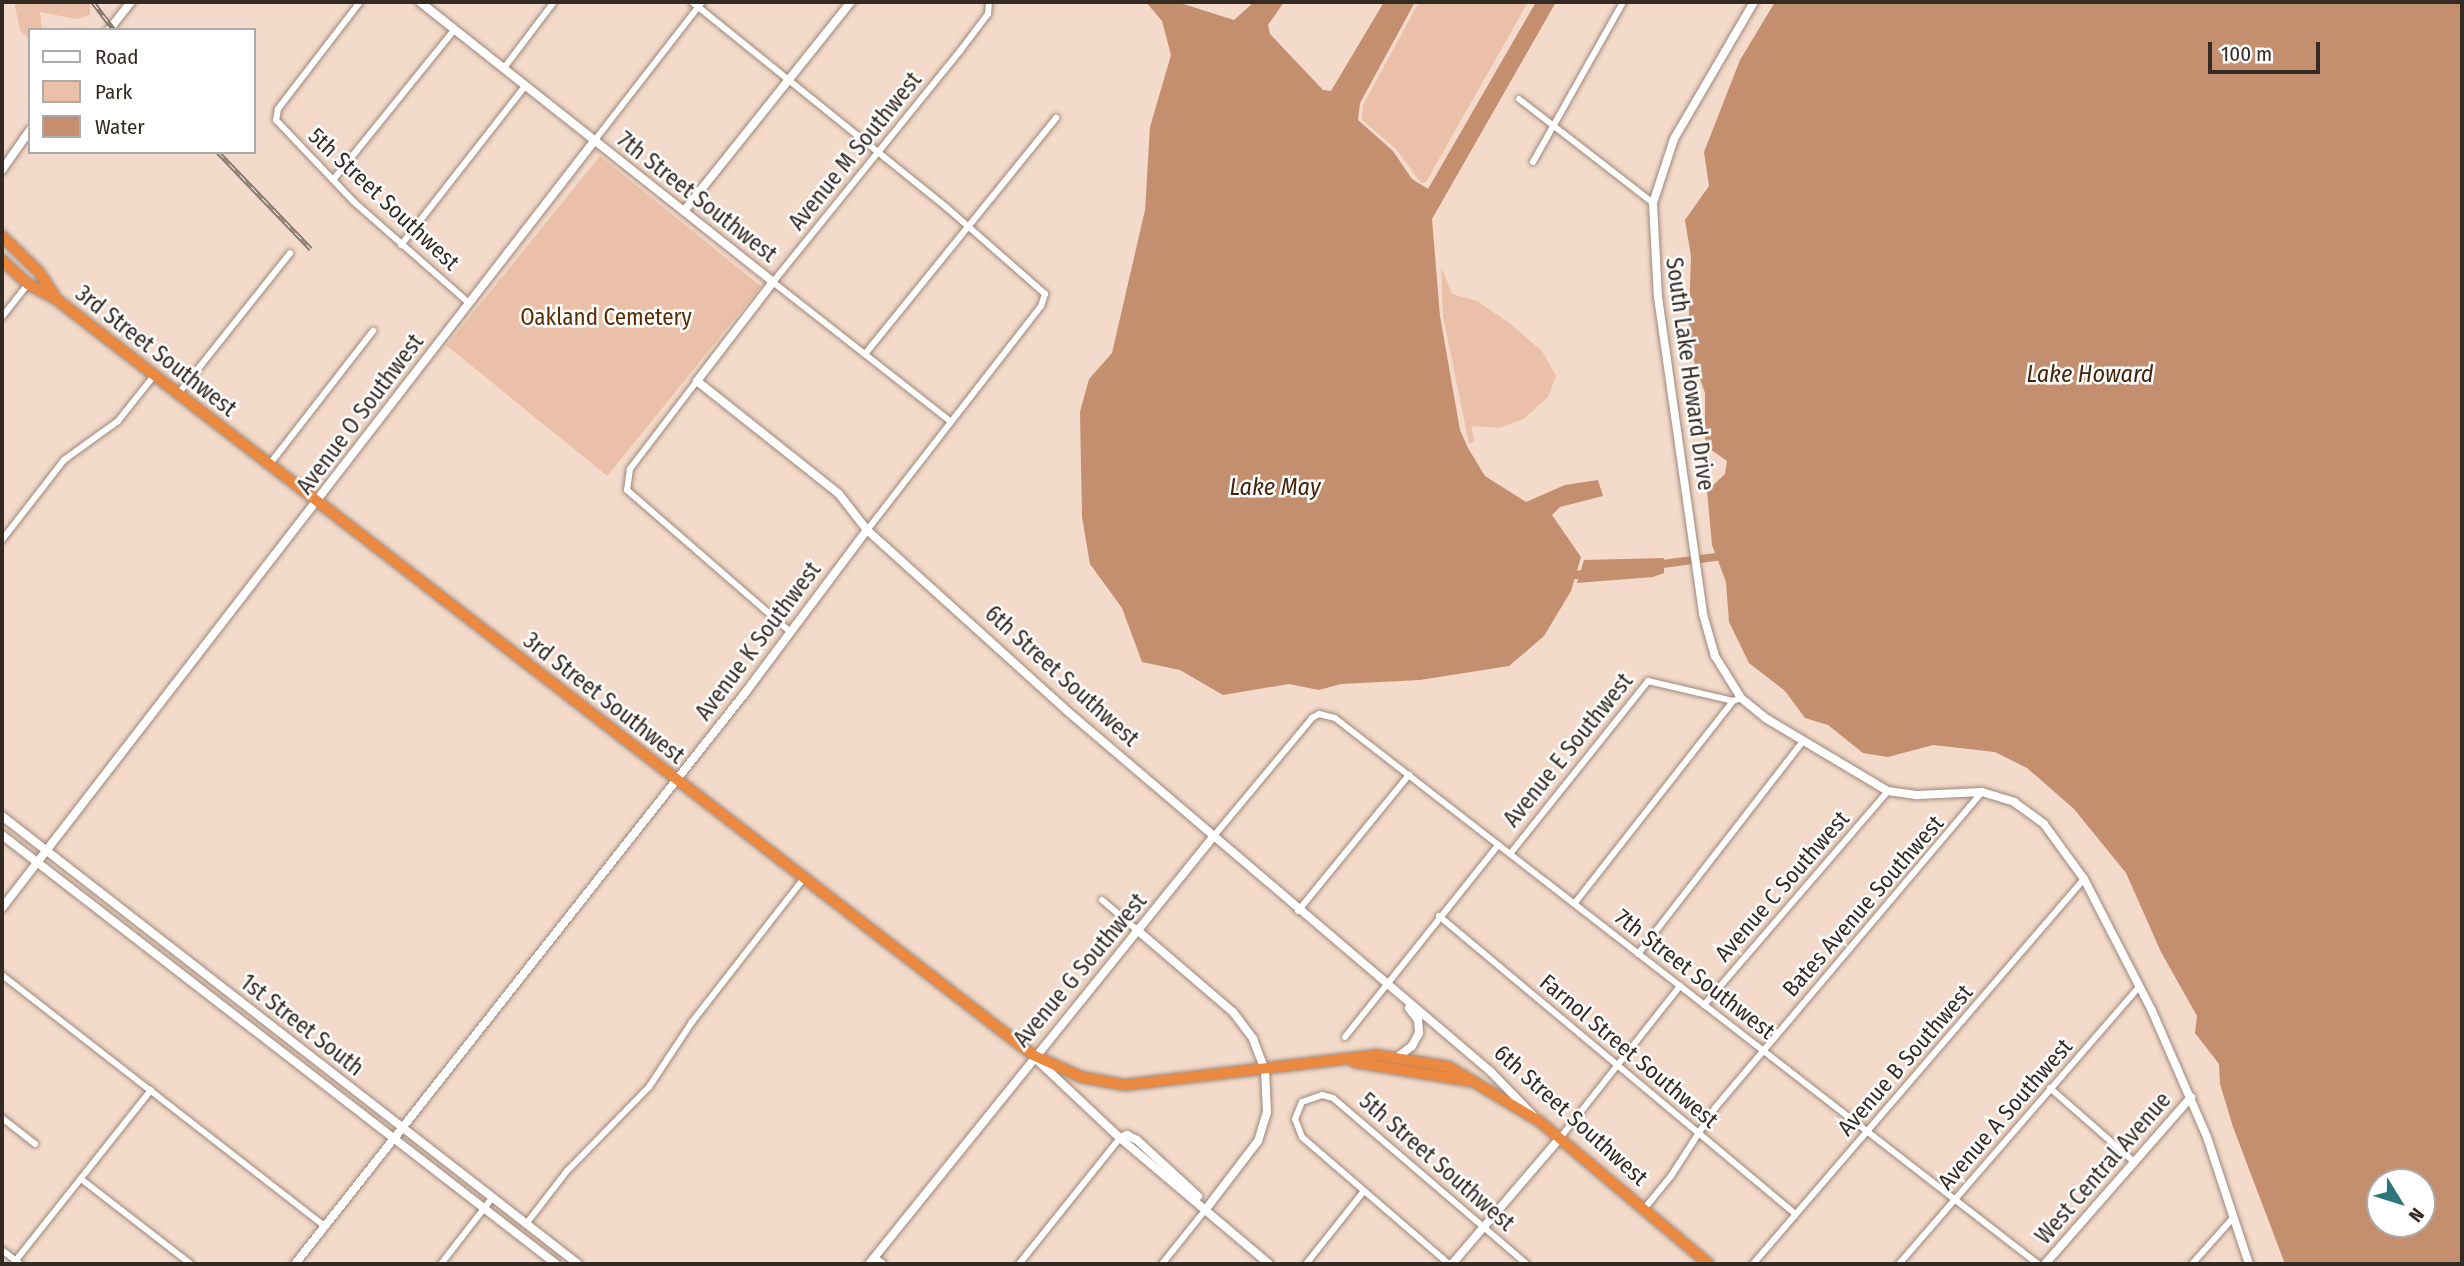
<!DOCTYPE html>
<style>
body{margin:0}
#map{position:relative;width:2464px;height:1266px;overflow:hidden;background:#f3daca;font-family:"Fira Sans Condensed",sans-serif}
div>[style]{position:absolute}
.green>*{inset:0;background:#eac1a8;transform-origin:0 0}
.water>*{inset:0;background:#c38f6f}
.canal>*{height:8px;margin:-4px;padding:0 4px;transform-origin:4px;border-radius:4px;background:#c38f6f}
.roads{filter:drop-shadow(0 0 2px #9f887a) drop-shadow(0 0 2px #9f887a)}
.street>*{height:6px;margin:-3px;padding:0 3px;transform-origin:3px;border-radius:3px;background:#fff}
.secondary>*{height:8px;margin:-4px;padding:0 4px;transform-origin:4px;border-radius:4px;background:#fff}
.highway>*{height:10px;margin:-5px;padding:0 5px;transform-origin:5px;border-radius:5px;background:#ec8941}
.rail>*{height:5px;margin-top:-2.5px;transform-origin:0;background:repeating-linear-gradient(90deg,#fff 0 8px,#8b7a70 0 16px);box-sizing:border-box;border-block:2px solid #8b7a70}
span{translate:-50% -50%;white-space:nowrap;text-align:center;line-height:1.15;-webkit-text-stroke:5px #fff;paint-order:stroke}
.street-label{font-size:23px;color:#332a24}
.park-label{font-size:23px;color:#5c2c03}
.water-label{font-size:24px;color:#46240a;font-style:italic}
.frame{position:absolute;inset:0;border:4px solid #332a24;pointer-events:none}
.legend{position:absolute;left:28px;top:28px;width:228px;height:126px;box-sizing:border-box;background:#fff;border:2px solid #adaaa7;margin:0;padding:9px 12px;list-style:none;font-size:21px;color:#332a24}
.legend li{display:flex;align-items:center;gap:14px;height:35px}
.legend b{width:35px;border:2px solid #adaaa7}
.north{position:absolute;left:2366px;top:1168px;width:70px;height:70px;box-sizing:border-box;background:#fff;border:2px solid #adaaa7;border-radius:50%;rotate:128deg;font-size:19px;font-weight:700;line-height:28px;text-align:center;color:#332a24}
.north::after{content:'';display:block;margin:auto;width:24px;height:32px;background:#2d767d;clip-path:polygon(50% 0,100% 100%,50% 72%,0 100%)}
.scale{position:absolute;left:2208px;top:42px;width:112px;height:32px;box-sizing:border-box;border:4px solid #332a24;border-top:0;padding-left:9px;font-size:21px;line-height:24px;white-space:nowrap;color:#332a24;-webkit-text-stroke:5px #fff;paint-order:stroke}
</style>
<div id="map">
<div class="green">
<i style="clip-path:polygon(14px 2px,90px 2px,90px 15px,76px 19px,40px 12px,42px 30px,30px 30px,30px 41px,20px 30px)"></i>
<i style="clip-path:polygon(1419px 2px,1528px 2px,1426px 182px,1421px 183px,1396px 149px,1362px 120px,1363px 105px)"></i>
<i style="left:600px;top:156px;width:207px;height:244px;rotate:39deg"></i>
<i style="clip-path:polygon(1441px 267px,1452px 294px,1477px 301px,1508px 322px,1542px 351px,1556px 376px,1548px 397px,1525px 418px,1500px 428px,1471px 426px,1475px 441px,1469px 444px,1443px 316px)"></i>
</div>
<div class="water">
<i style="clip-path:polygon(1146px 2px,1177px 2px,1234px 20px,1254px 2px,1284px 2px,1268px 25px,1270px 34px,1323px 90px,1331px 91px,1384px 2px,1415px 2px,1360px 103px,1358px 120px,1393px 151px,1412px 179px,1428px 189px,1536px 2px,1556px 2px,1432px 219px,1440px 316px,1460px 430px,1468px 448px,1485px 476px,1526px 502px,1565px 485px,1598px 480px,1603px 496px,1560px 507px,1552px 515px,1581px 557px,1571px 591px,1544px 636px,1509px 666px,1420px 680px,1341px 684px,1319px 690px,1289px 684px,1223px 695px,1180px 670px,1142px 662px,1122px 608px,1090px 564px,1082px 517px,1080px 412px,1089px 379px,1112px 353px,1145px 210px,1150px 127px,1171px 55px,1162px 21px)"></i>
<i style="clip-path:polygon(evenodd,1775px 2px,2462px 2px,2462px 1264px,2285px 1264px,2233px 1127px,2220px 1084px,2219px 1064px,2195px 1033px,2197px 1016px,2161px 952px,2126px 873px,2074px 809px,2027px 768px,1995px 752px,1933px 745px,1888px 757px,1863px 753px,1828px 725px,1805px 718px,1785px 691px,1749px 663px,1729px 622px,1726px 582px,1712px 545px,1707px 491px,1725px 474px,1727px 461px,1710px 449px,1705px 439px,1705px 393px,1688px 344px,1691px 256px,1685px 220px,1709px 186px,1704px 152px,1740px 60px,1775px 2px,2380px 1182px,2422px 1182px,2422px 1224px,2380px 1224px,2380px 1182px)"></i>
<i style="clip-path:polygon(1664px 558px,1664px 573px,1653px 577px,1577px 583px,1584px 560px)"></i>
</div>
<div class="canal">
<i style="left:1655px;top:565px;width:61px;rotate:-7.6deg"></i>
<i style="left:1576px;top:575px;width:14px;rotate:-8deg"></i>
</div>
<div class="roads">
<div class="street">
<i style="left:360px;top:2px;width:135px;rotate:127.5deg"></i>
<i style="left:278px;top:109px;width:11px;rotate:100deg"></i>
<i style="left:276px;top:120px;width:113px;rotate:46.4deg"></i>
<i style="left:354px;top:202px;width:153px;rotate:41.3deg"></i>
<i style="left:692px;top:2px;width:326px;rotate:38.9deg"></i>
<i style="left:946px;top:207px;width:132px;rotate:41.3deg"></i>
<i style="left:1045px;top:294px;width:13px;rotate:108deg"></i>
<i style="left:1041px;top:306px;width:284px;rotate:127.8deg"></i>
<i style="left:504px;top:68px;width:83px;rotate:-52.9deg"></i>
<i style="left:1519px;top:99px;width:170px;rotate:37.8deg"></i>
<i style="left:595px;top:140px;width:175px;rotate:-52.2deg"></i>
<i style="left:1533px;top:162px;width:184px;rotate:-60.6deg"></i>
<i style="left:333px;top:180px;width:194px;rotate:-51.1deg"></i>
<i style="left:401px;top:245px;width:203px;rotate:-52deg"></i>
<i style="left:2px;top:317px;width:42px;rotate:-51.8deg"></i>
<i style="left:865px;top:354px;width:304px;rotate:-51deg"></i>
<i style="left:697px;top:381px;width:111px;rotate:127.3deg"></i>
<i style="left:630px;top:469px;width:21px;rotate:98deg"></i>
<i style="left:627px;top:490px;width:215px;rotate:41deg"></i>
<i style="left:178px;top:394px;width:180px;rotate:-51.5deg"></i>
<i style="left:950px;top:421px;width:225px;rotate:-141.9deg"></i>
<i style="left:773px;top:282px;width:297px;rotate:-51deg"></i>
<i style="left:960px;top:51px;width:46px;rotate:-52.9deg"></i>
<i style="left:988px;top:14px;width:12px;rotate:-85deg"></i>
<i style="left:269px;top:465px;width:170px;rotate:-52.2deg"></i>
<i style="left:2px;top:540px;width:101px;rotate:-52.2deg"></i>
<i style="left:64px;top:460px;width:67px;rotate:-35.8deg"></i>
<i style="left:118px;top:421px;width:56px;rotate:-51.5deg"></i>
<i style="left:1213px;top:837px;width:155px;rotate:-50.2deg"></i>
<i style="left:1312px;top:718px;width:8px;rotate:-30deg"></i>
<i style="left:1319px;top:714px;width:16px;rotate:14deg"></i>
<i style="left:1335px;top:718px;width:890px;rotate:37.84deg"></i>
<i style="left:1510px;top:854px;width:221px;rotate:-51.4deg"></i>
<i style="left:1648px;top:681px;width:87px;rotate:13.2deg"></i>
<i style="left:1733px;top:701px;width:9px;rotate:-21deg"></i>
<i style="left:1102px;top:900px;width:45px;rotate:40.5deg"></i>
<i style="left:1574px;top:904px;width:258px;rotate:-51.9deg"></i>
<i style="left:1298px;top:911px;width:176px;rotate:-50.8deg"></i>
<i style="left:1439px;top:916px;width:465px;rotate:39.9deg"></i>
<i style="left:1638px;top:954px;width:269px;rotate:-52.2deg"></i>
<i style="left:2px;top:975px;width:409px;rotate:37.9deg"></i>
<i style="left:1704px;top:1005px;width:282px;rotate:-49.3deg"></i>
<i style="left:1345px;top:1037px;width:246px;rotate:-51.4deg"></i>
<i style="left:2050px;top:1088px;width:111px;rotate:41.3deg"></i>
<i style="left:2px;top:1118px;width:42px;rotate:38.2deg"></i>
<i style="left:1560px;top:1138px;width:194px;rotate:-51.7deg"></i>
<i style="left:81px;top:1179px;width:139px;rotate:37.7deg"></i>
<i style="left:1644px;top:1209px;width:43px;rotate:-50.7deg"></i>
<i style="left:1671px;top:1176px;width:81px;rotate:-57.1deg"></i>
<i style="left:1715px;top:1108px;width:414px;rotate:-49.8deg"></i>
<i style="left:526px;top:1224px;width:67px;rotate:-52.3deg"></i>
<i style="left:567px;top:1171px;width:117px;rotate:-45.7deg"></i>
<i style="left:649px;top:1087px;width:78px;rotate:-56.5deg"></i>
<i style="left:692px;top:1022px;width:182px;rotate:-52.1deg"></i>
<i style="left:2px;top:1250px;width:23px;rotate:38deg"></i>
<i style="left:874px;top:1257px;width:12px;rotate:35deg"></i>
<i style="left:13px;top:1264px;width:222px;rotate:-51.6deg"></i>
<i style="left:441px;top:1264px;width:83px;rotate:-52.3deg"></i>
<i style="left:1019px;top:1264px;width:161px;rotate:-51.3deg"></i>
<i style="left:1162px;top:1264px;width:70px;rotate:-51.3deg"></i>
<i style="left:1306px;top:1264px;width:93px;rotate:-51.5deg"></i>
<i style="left:1449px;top:1264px;width:194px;rotate:-139.2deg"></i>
<i style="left:1302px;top:1137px;width:19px;rotate:-111deg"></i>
<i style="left:1295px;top:1119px;width:18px;rotate:-68deg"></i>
<i style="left:1302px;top:1102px;width:21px;rotate:-19deg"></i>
<i style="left:1322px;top:1095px;width:11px;rotate:15deg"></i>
<i style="left:1333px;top:1098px;width:255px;rotate:40.6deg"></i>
<i style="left:1753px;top:1264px;width:508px;rotate:-49.31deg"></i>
<i style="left:1899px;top:1264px;width:367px;rotate:-49.1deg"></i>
<i style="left:2192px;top:1264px;width:60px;rotate:-48.4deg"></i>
</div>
<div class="secondary">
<i style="left:420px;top:2px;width:451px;rotate:38.4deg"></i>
<i style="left:773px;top:282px;width:125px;rotate:127.5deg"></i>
<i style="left:697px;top:381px;width:181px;rotate:38.5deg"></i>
<i style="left:839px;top:494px;width:46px;rotate:52.1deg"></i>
<i style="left:867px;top:530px;width:268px;rotate:42.1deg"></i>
<i style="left:1066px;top:710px;width:558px;rotate:40.42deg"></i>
<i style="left:1491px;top:1072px;width:60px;rotate:45.7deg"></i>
<i style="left:1754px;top:2px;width:159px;rotate:120.3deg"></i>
<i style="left:1674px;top:139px;width:67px;rotate:108.2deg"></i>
<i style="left:1653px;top:203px;width:94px;rotate:87deg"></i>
<i style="left:1658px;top:297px;width:320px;rotate:81.9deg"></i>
<i style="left:1703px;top:614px;width:44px;rotate:74.1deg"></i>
<i style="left:1715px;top:656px;width:49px;rotate:58.2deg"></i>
<i style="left:1741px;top:698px;width:33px;rotate:39deg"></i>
<i style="left:1767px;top:719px;width:141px;rotate:30.8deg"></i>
<i style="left:1888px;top:791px;width:30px;rotate:8deg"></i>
<i style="left:1918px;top:795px;width:64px;rotate:-2.7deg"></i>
<i style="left:1982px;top:792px;width:34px;rotate:17deg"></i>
<i style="left:2014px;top:802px;width:37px;rotate:36deg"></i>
<i style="left:2044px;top:824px;width:68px;rotate:54deg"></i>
<i style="left:2084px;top:879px;width:148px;rotate:62.7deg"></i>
<i style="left:2152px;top:1011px;width:137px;rotate:66.4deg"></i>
<i style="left:2207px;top:1137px;width:134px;rotate:71.7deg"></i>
<i style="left:109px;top:30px;width:36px;rotate:-52deg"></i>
<i style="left:2px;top:170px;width:49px;rotate:-55deg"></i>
<i style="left:684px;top:211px;width:268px;rotate:-51.4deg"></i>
<i style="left:2px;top:816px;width:730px;rotate:37.87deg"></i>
<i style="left:2px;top:835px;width:701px;rotate:37.75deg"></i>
<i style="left:2px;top:908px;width:970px;rotate:-52.33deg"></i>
<i style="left:1136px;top:929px;width:128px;rotate:40.6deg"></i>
<i style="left:1233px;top:1012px;width:34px;rotate:53deg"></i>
<i style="left:1253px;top:1039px;width:33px;rotate:69deg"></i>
<i style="left:1265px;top:1070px;width:42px;rotate:87.3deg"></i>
<i style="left:1267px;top:1112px;width:30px;rotate:107deg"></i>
<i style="left:1258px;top:1141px;width:86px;rotate:127.4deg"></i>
<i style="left:1399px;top:1056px;width:16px;rotate:-38deg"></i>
<i style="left:1412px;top:1046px;width:15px;rotate:-62deg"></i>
<i style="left:1419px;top:1033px;width:13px;rotate:-94deg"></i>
<i style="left:1418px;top:1020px;width:15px;rotate:-127deg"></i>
<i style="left:1035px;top:1058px;width:117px;rotate:43.3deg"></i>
<i style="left:1120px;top:1138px;width:195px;rotate:40.2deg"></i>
<i style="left:1120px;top:1138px;width:8px;rotate:-23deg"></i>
<i style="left:1127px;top:1135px;width:11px;rotate:27deg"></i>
<i style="left:1137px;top:1140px;width:83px;rotate:42.6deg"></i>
<i style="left:295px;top:1264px;width:727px;rotate:-51.76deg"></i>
<i style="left:745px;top:693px;width:204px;rotate:-53.2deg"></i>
<i style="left:869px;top:1264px;width:548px;rotate:-51.14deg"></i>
<i style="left:1452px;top:1264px;width:166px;rotate:-49.4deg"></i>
<i style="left:2045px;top:1264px;width:222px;rotate:-48.8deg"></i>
</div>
<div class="highway">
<i style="left:2px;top:236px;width:52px;rotate:44.2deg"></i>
<i style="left:39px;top:272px;width:30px;rotate:57deg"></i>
<i style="left:2px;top:260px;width:35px;rotate:43deg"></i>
<i style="left:28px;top:284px;width:32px;rotate:28deg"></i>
<i style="left:56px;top:299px;width:1235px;rotate:37.73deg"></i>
<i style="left:1033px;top:1055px;width:53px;rotate:24.6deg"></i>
<i style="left:1081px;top:1077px;width:45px;rotate:10.3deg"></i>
<i style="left:1125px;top:1085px;width:254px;rotate:-6.8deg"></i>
<i style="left:1377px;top:1055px;width:73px;rotate:9.5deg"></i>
<i style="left:1449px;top:1067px;width:105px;rotate:31deg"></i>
<i style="left:1539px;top:1121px;width:222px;rotate:40.1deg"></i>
<i style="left:1354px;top:1062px;width:117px;rotate:9.4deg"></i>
</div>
</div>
<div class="rail">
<i style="left:93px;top:2px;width:35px;rotate:53deg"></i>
<i style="left:218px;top:152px;width:134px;rotate:46.2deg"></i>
</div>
<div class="street-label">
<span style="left:855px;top:151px;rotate:-51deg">Avenue M Southwest</span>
<span style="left:697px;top:197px;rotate:38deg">7th Street Southwest</span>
<span style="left:384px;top:199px;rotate:43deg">5th Street Southwest</span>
<span style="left:156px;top:351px;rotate:38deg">3rd Street Southwest</span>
<span style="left:1690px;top:374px;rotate:82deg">South Lake Howard Drive</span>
<span style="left:360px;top:414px;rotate:-53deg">Avenue O Southwest</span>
<span style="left:758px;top:641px;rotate:-53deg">Avenue K Southwest</span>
<span style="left:1062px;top:676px;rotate:42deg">6th Street Southwest</span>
<span style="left:604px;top:698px;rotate:38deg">3rd Street Southwest</span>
<span style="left:1568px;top:750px;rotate:-51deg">Avenue E Southwest</span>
<span style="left:1782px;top:886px;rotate:-49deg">Avenue C Southwest</span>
<span style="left:1863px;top:906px;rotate:-49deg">Bates Avenue Southwest</span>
<span style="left:1080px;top:970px;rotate:-50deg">Avenue G Southwest</span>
<span style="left:1695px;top:974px;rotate:38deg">7th Street Southwest</span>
<span style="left:302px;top:1025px;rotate:38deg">1st Street South</span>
<span style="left:1629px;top:1051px;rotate:40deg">Farnol Street Southwest</span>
<span style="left:1905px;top:1060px;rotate:-49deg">Avenue B Southwest</span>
<span style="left:2005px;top:1114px;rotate:-49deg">Avenue A Southwest</span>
<span style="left:1571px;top:1115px;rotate:42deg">6th Street Southwest</span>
<span style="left:1437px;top:1162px;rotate:41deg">5th Street Southwest</span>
<span style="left:2103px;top:1168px;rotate:-49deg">West Central Avenue</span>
</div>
<div class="park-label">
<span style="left:606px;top:317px">Oakland Cemetery</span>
</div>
<div class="water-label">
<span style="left:2090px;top:375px">Lake Howard</span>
<span style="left:1275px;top:488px">Lake May</span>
</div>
<div class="frame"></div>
<ul class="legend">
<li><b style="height:9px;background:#fff"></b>Road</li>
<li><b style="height:19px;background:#eac1a8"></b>Park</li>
<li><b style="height:19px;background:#c38f6f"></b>Water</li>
</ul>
<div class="north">N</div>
<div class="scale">100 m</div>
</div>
